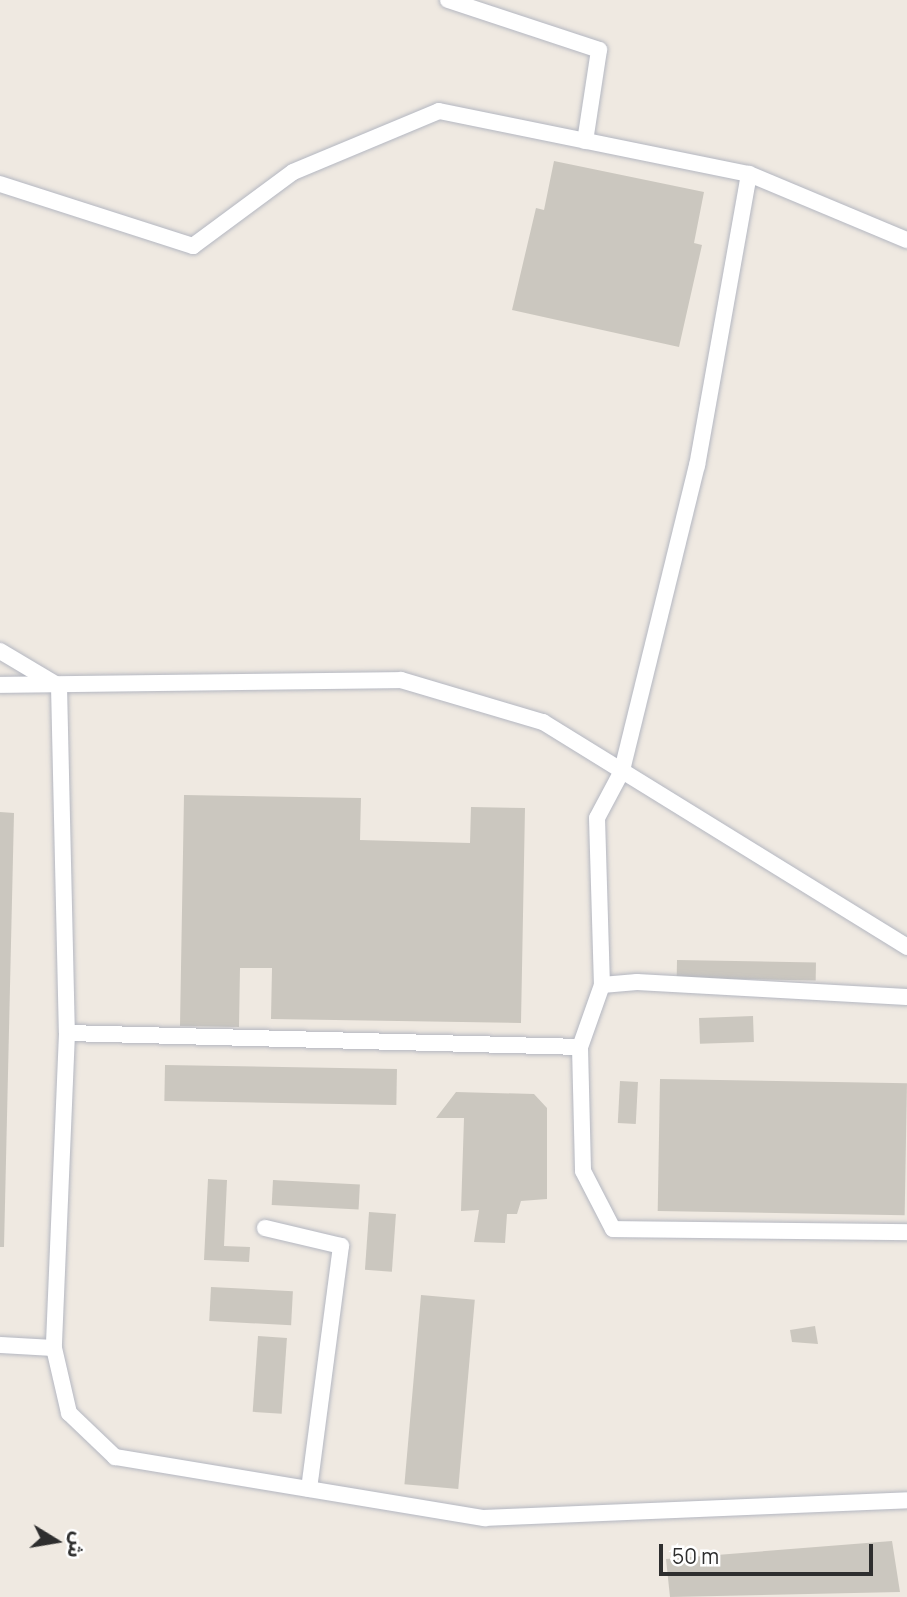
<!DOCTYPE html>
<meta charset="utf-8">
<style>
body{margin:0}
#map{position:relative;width:907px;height:1597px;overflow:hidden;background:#efe9e1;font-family:Manrope,"Noto Sans Arabic",sans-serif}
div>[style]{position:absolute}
.building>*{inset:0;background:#cbc7bf;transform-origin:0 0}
.roads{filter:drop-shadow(0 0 2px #b4b7c1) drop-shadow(0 0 2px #b4b7c1)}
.service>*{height:16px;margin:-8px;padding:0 8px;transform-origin:8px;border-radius:8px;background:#fff}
span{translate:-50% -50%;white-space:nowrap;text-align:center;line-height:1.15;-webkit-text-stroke:5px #fff;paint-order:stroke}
.north{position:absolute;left:21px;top:1506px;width:70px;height:70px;-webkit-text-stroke:5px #fff;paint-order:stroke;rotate:101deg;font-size:19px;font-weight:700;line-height:28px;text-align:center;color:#2e2e2e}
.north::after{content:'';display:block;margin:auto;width:24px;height:32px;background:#2e2e2e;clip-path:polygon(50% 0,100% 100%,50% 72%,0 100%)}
.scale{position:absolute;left:659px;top:1544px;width:214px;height:32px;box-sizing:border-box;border:4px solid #2e2e2e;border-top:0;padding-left:9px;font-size:21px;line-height:24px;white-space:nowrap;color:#2e2e2e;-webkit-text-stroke:5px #fff;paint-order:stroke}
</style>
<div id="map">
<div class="building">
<i style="clip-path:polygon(554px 161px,704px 192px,694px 243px,702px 245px,679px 347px,512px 310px,536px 208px,544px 210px)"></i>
<i style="clip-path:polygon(184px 795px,361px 798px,360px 840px,470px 843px,471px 807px,525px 808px,521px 1023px,271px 1019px,272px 968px,240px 968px,239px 1027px,180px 1026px)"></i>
<i style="clip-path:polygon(0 812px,14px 813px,4px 1247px,0 1247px)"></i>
<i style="left:677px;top:960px;width:139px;height:18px;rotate:1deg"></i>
<i style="left:753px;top:1016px;width:26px;height:54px;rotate:88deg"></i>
<i style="left:165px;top:1065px;width:232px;height:36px;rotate:1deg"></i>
<i style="left:660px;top:1079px;width:247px;height:132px;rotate:1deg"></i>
<i style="left:620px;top:1081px;width:18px;height:42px;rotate:3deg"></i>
<i style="clip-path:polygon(456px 1092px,534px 1094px,547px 1108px,547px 1199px,521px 1201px,517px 1214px,507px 1214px,505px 1243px,474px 1242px,479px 1210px,461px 1211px,464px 1118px,436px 1118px)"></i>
<i style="clip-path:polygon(208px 1179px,227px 1180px,224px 1246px,250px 1247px,249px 1262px,204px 1260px)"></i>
<i style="left:273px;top:1180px;width:87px;height:25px;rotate:3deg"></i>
<i style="left:369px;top:1212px;width:27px;height:58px;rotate:4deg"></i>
<i style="left:211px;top:1287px;width:82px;height:34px;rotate:3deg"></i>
<i style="left:421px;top:1295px;width:54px;height:190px;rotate:5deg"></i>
<i style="clip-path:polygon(815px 1326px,818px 1344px,792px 1342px,790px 1330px)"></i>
<i style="left:258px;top:1336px;width:29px;height:76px;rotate:4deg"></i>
<i style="clip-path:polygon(892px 1541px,900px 1592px,670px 1597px,666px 1559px)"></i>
</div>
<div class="roads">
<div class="service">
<i style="left:448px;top:0;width:159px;rotate:18.3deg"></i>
<i style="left:599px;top:50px;width:92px;rotate:98.7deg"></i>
<i style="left:749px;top:174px;width:296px;rotate:100.1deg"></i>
<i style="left:697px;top:465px;width:315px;rotate:103.8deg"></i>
<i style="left:622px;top:771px;width:53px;rotate:118deg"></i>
<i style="left:597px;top:818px;width:167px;rotate:88.3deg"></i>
<i style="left:602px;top:985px;width:66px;rotate:109.5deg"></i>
<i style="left:580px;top:1047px;width:124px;rotate:88.6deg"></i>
<i style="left:583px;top:1171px;width:65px;rotate:62.7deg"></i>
<i style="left:613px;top:1229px;width:294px;rotate:0.6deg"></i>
<i style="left:0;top:184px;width:203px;rotate:17.8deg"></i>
<i style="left:193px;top:246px;width:124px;rotate:-36.5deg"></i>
<i style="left:293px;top:172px;width:158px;rotate:-22.7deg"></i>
<i style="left:439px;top:111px;width:316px;rotate:11.5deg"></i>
<i style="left:749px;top:174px;width:171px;rotate:22.7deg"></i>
<i style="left:0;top:651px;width:69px;rotate:30.7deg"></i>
<i style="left:59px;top:686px;width:347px;rotate:88.7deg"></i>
<i style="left:67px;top:1033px;width:315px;rotate:92.4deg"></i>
<i style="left:54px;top:1348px;width:67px;rotate:77deg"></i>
<i style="left:69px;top:1413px;width:64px;rotate:43.7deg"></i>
<i style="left:115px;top:1457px;width:375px;rotate:9.4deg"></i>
<i style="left:485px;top:1518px;width:422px;rotate:-2.4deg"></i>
<i style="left:0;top:685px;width:401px;rotate:-0.7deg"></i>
<i style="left:401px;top:680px;width:148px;rotate:16.5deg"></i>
<i style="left:543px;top:722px;width:428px;rotate:31.7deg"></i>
<i style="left:602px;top:985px;width:35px;rotate:-5deg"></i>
<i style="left:637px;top:982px;width:270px;rotate:3.2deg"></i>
<i style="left:67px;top:1033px;width:513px;rotate:1.56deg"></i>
<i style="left:265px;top:1228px;width:78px;rotate:13.3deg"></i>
<i style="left:341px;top:1246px;width:245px;rotate:97.5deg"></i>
<i style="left:0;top:1345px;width:54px;rotate:3.2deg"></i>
</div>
</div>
<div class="north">ش</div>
<div class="scale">50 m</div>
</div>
